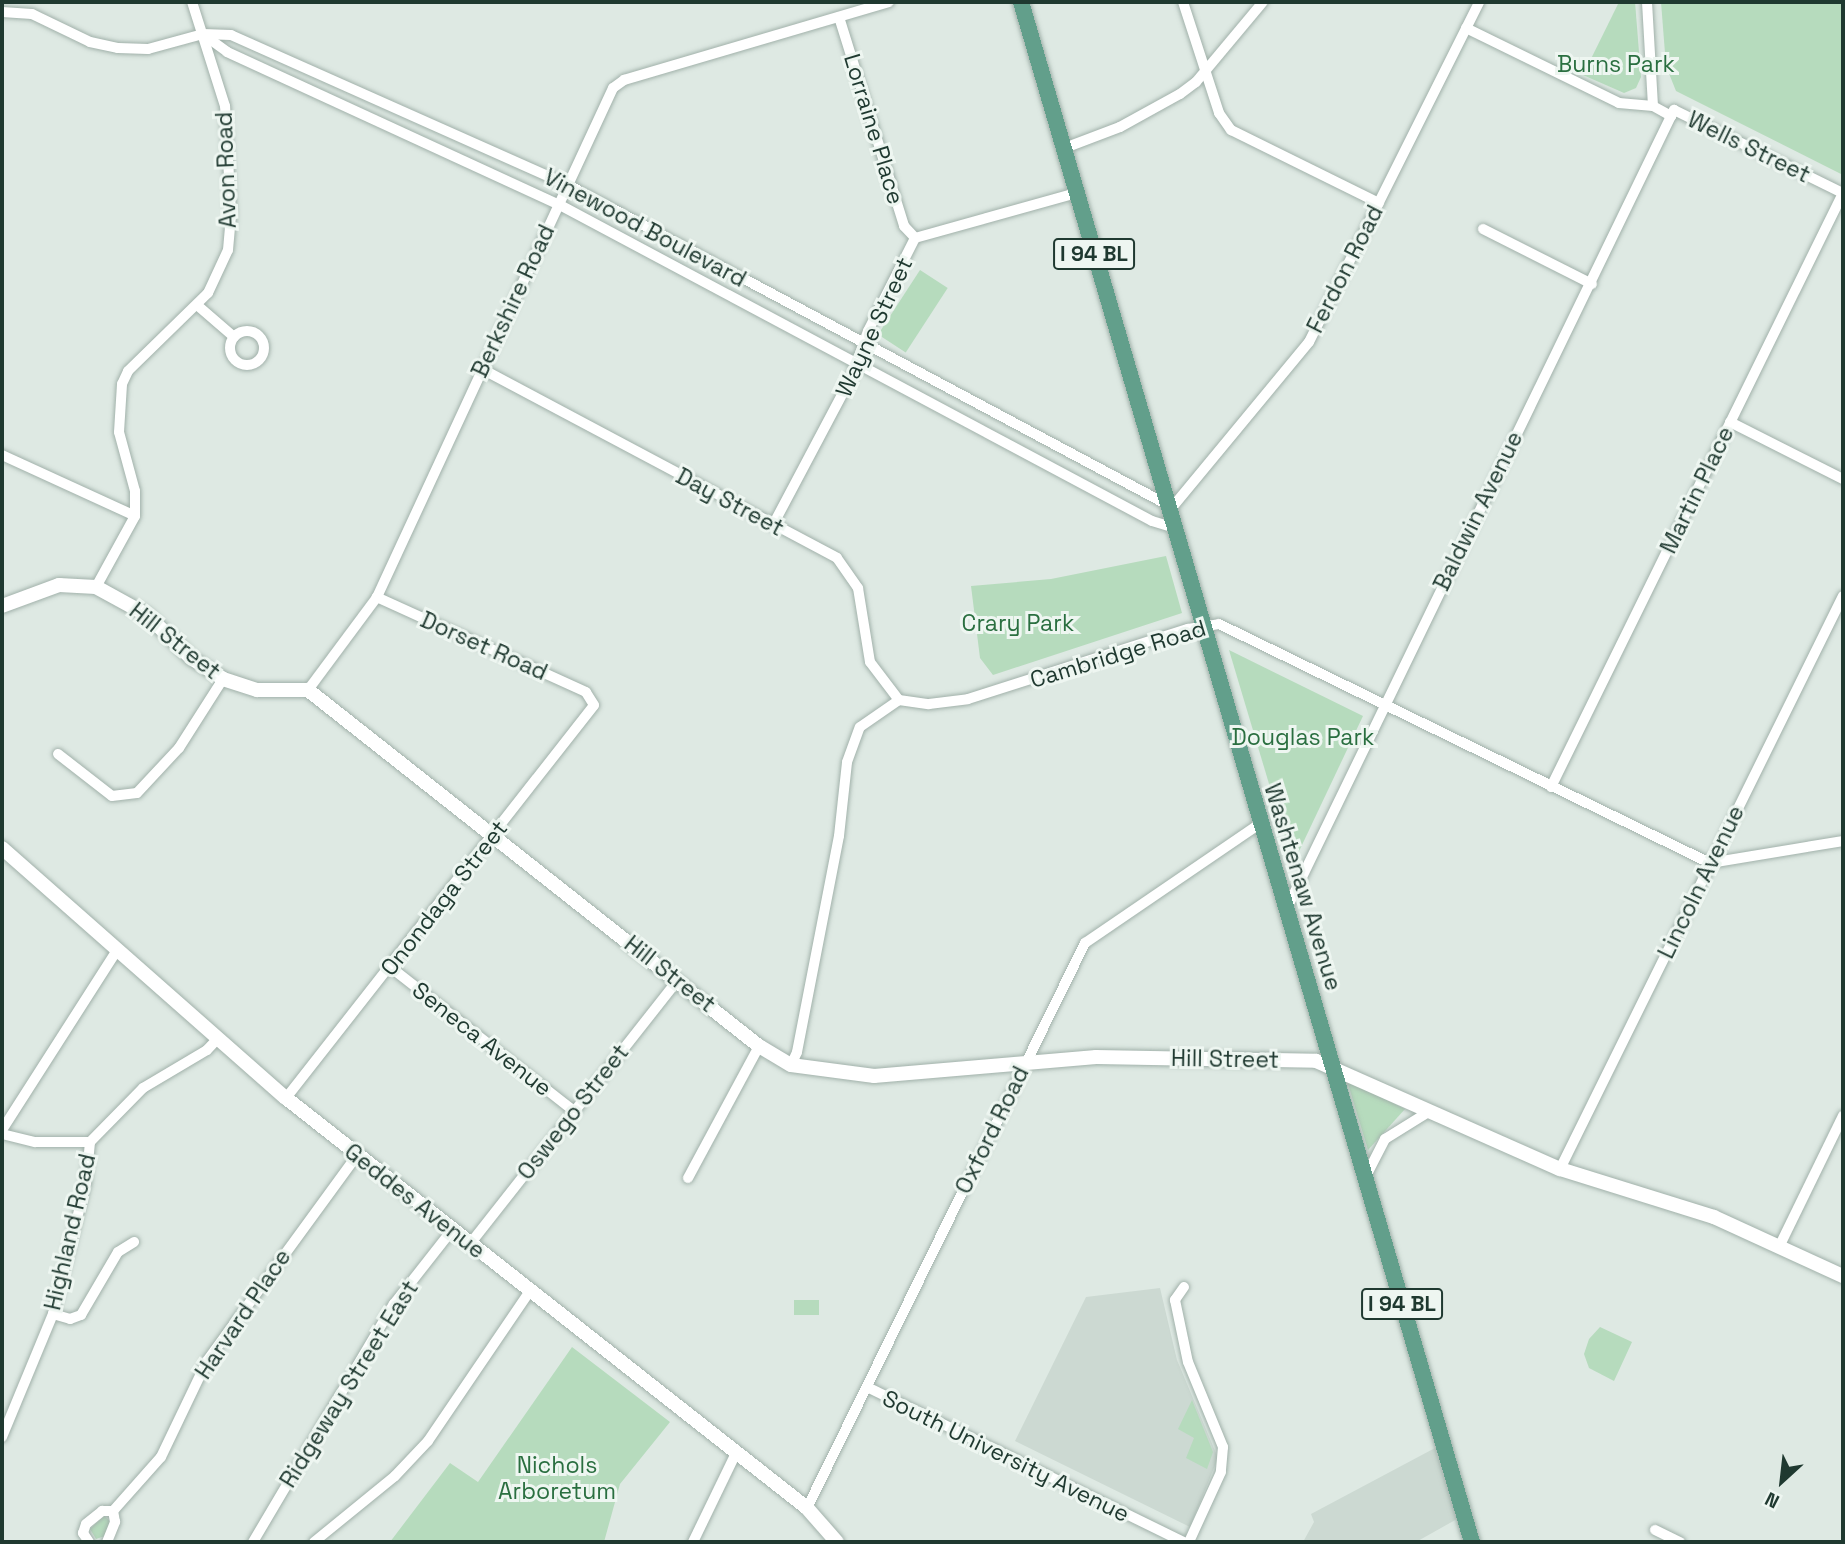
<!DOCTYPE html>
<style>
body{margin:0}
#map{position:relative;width:1845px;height:1544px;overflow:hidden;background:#dee9e3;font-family:"Space Grotesk",sans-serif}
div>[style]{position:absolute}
.built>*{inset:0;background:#ccd9d2}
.green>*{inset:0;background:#b6dbbd;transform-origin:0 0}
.roads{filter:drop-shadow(0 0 2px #a1b1aa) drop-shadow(0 0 2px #a1b1aa)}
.street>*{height:10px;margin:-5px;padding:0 5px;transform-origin:5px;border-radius:5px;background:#fff}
.street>.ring{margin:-5px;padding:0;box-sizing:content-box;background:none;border:10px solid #fff;border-radius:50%}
.secondary>*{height:14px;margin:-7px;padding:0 7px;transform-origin:7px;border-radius:7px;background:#fff}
.primary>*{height:16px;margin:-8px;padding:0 8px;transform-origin:8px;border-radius:8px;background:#629f8b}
span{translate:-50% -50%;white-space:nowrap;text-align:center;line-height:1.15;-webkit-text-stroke:6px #eef6f1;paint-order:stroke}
.shield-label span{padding:2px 5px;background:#eef6f1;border:2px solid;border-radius:5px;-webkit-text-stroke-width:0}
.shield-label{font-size:21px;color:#1f3930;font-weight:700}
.park-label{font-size:23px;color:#2a6f40}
.street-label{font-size:23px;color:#1f3930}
.frame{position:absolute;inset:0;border:4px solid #1f3930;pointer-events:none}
.north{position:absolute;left:1747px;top:1446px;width:70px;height:70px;-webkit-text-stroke:5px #eef6f1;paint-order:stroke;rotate:207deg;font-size:19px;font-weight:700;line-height:28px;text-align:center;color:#1f3930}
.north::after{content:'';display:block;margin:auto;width:24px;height:32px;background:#1f3930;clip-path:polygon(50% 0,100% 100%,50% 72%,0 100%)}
</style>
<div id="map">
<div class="built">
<i style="clip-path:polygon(1160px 1288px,1177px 1360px,1218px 1458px,1190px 1527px,1015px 1441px,1086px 1297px)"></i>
<i style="clip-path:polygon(1435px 1448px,1457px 1519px,1416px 1542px,1303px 1542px,1314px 1522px,1311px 1514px)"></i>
</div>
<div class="green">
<i style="clip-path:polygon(1619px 2px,1635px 2px,1641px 77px,1636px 88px,1624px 93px,1583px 75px)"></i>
<i style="clip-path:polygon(1661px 2px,1843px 2px,1843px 175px,1676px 91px,1666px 66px)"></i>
<i style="left:920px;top:270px;width:33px;height:77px;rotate:33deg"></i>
<i style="clip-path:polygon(1166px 556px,1182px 613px,993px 675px,980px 658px,971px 586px,1051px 579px)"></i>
<i style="clip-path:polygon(1229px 650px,1363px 716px,1293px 864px)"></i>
<i style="clip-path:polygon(1350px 1082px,1405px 1109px,1368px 1150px,1348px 1084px)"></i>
<i style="left:819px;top:1300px;width:15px;height:25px;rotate:90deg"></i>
<i style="clip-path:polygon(1600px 1327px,1632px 1342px,1614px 1381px,1589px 1368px,1584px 1354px,1589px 1339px)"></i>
<i style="clip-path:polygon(572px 1347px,670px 1422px,620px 1484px,604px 1542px,390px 1542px,450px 1463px,478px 1482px)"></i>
<i style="clip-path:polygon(1192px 1400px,1213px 1452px,1207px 1469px,1186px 1458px,1194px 1438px,1178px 1429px)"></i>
<i style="clip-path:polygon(104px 1516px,110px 1521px,105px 1536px,96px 1539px,90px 1529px)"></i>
</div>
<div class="roads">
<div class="street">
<i style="left:1183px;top:2px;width:117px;rotate:72deg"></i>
<i style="left:1219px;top:113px;width:21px;rotate:55deg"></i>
<i style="left:1231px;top:130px;width:165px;rotate:26.3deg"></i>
<i style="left:1647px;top:2px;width:104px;rotate:86.7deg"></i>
<i style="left:2px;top:12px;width:30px;rotate:4deg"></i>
<i style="left:32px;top:14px;width:64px;rotate:25.8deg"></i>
<i style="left:90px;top:42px;width:29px;rotate:12deg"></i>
<i style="left:118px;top:48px;width:30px;rotate:2deg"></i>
<i style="left:148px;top:49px;width:57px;rotate:-15.3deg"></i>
<i style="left:203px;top:34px;width:28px;rotate:2deg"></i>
<i style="left:231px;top:35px;width:369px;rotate:24deg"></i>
<i style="left:568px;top:185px;width:680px;rotate:28.07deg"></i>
<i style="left:839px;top:17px;width:219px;rotate:72.7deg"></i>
<i style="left:904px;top:226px;width:16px;rotate:47deg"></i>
<i style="left:1466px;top:28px;width:170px;rotate:26.1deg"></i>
<i style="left:1619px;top:103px;width:34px;rotate:5deg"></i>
<i style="left:1653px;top:106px;width:21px;rotate:29deg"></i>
<i style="left:1671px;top:116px;width:7px;rotate:-63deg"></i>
<i style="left:1674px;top:110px;width:188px;rotate:26.2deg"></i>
<i style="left:204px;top:35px;width:29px;rotate:36deg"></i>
<i style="left:227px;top:52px;width:364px;rotate:24.7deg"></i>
<i style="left:558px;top:204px;width:673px;rotate:28.09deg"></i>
<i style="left:1152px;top:521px;width:24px;rotate:17deg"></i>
<i style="left:1062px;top:149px;width:62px;rotate:-20.8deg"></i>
<i style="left:1120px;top:127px;width:68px;rotate:-28.8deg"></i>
<i style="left:1180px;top:94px;width:20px;rotate:-37deg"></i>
<i style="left:1196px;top:82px;width:104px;rotate:-50.1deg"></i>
<i style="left:1483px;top:229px;width:122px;rotate:26.8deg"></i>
<i style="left:197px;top:305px;width:49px;rotate:40.9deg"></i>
<i class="ring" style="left:230px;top:331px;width:24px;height:24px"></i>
<i style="left:482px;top:369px;width:402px;rotate:28deg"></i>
<i style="left:837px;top:558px;width:37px;rotate:55deg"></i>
<i style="left:858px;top:588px;width:75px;rotate:80.8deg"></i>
<i style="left:870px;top:662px;width:48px;rotate:52.7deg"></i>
<i style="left:1730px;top:422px;width:127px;rotate:26.8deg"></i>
<i style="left:2px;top:455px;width:146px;rotate:24.6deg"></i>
<i style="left:1170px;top:510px;width:218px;rotate:-50.4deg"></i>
<i style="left:1309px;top:342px;width:380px;rotate:-63.4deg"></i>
<i style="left:773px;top:525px;width:169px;rotate:-62.1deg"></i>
<i style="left:852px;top:376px;width:48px;rotate:-70.4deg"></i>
<i style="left:868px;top:331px;width:104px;rotate:-63.2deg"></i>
<i style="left:915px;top:238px;width:167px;rotate:-15.6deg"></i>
<i style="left:96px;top:587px;width:81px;rotate:-61.2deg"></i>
<i style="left:135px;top:516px;width:25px;rotate:-90deg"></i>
<i style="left:135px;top:491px;width:61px;rotate:-105.2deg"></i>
<i style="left:119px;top:432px;width:48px;rotate:-86.4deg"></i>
<i style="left:122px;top:384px;width:14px;rotate:-65deg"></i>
<i style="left:128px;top:371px;width:112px;rotate:-44.3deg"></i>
<i style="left:208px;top:293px;width:47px;rotate:-65.1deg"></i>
<i style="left:228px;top:250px;width:38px;rotate:-85deg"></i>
<i style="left:231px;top:212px;width:106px;rotate:-93.2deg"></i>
<i style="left:225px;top:106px;width:109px;rotate:-107.6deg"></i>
<i style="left:308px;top:690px;width:116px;rotate:-53.4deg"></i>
<i style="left:377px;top:597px;width:561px;rotate:-65.13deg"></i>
<i style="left:613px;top:88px;width:14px;rotate:-36deg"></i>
<i style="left:624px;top:80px;width:276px;rotate:-16.4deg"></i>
<i style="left:58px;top:754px;width:68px;rotate:37.9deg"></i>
<i style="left:112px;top:796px;width:25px;rotate:-7deg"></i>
<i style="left:137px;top:793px;width:62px;rotate:-47deg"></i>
<i style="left:179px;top:748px;width:82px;rotate:-57.5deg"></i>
<i style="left:1551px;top:787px;width:662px;rotate:-63.82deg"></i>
<i style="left:1287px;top:908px;width:880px;rotate:-64.13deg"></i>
<i style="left:389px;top:966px;width:235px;rotate:38.1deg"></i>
<i style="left:791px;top:1065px;width:14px;rotate:-65deg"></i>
<i style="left:797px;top:1052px;width:220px;rotate:-79deg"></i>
<i style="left:839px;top:836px;width:74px;rotate:-83.8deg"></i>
<i style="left:847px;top:762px;width:37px;rotate:-70deg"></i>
<i style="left:860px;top:727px;width:47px;rotate:-34.7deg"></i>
<i style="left:899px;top:700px;width:30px;rotate:8deg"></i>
<i style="left:929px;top:704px;width:39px;rotate:-7deg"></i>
<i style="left:968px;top:699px;width:231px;rotate:-17.7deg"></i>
<i style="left:1188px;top:629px;width:31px;rotate:-9deg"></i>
<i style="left:1219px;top:624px;width:546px;rotate:25.96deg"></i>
<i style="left:1710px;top:863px;width:135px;rotate:-9.4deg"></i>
<i style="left:286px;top:1098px;width:499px;rotate:-51.9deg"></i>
<i style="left:594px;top:705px;width:15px;rotate:-122deg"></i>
<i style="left:586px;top:692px;width:230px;rotate:-155.6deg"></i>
<i style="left:2px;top:1130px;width:214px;rotate:-57.4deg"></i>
<i style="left:2px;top:1134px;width:34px;rotate:14deg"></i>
<i style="left:35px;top:1142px;width:55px"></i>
<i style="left:1560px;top:1169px;width:639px;rotate:-63.72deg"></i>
<i style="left:1366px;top:1176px;width:42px;rotate:-62.8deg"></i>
<i style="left:1385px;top:1139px;width:53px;rotate:-31.9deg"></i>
<i style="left:688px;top:1178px;width:150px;rotate:-61.7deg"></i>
<i style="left:470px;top:1244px;width:335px;rotate:-51.8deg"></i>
<i style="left:1779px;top:1247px;width:146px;rotate:-64deg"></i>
<i style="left:1184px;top:1287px;width:16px;rotate:125deg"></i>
<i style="left:1175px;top:1300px;width:63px;rotate:78.2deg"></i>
<i style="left:1188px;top:1362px;width:92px;rotate:67.6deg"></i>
<i style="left:1223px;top:1447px;width:25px;rotate:95deg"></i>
<i style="left:1221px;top:1472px;width:77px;rotate:114.6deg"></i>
<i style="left:53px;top:1314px;width:18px;rotate:16deg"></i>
<i style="left:70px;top:1319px;width:12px;rotate:-20deg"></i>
<i style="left:81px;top:1315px;width:73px;rotate:-59.6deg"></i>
<i style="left:118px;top:1252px;width:19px;rotate:-32deg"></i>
<i style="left:867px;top:1387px;width:352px;rotate:26.1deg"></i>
<i style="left:2px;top:1437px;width:133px;rotate:-67.5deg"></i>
<i style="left:53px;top:1314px;width:135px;rotate:-75.9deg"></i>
<i style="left:86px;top:1183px;width:41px;rotate:-84.4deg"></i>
<i style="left:90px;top:1142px;width:76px;rotate:-45.5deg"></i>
<i style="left:143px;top:1088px;width:74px;rotate:-30.7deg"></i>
<i style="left:207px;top:1050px;width:16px;rotate:-47deg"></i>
<i style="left:807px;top:1508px;width:630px;rotate:-63.8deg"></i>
<i style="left:1085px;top:943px;width:213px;rotate:-34.3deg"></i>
<i style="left:1655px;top:1530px;width:28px;rotate:26deg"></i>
<i style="left:89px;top:1542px;width:11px;rotate:-124deg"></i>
<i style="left:83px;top:1533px;width:9px;rotate:-72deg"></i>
<i style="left:86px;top:1524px;width:21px;rotate:-39deg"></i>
<i style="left:102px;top:1511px;width:11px"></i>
<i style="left:107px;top:1542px;width:22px;rotate:-68deg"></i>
<i style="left:115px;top:1522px;width:11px;rotate:-100deg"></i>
<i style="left:113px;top:1511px;width:72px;rotate:-48.4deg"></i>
<i style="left:161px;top:1457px;width:106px;rotate:-64.4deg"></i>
<i style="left:207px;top:1361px;width:255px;rotate:-53.9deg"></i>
<i style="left:253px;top:1542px;width:277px;rotate:-59.4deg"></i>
<i style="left:394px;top:1304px;width:94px;rotate:-51.9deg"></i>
<i style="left:314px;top:1542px;width:104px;rotate:-39.2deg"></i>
<i style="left:395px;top:1476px;width:48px;rotate:-46.7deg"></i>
<i style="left:428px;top:1441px;width:181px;rotate:-55.8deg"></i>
<i style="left:693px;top:1542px;width:99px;rotate:-64.2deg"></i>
</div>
<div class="secondary">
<i style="left:2px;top:606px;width:61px;rotate:-20.2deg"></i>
<i style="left:59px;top:585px;width:37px;rotate:3deg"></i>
<i style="left:96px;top:587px;width:58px;rotate:28.8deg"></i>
<i style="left:147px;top:615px;width:62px;rotate:44.3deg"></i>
<i style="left:191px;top:658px;width:38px;rotate:33deg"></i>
<i style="left:223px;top:679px;width:36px;rotate:18deg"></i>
<i style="left:257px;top:690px;width:51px"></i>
<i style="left:308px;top:690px;width:575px;rotate:38.29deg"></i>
<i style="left:759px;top:1046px;width:37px;rotate:31deg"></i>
<i style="left:791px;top:1065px;width:84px;rotate:7.5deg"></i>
<i style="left:874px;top:1076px;width:223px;rotate:-4.9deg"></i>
<i style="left:1096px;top:1057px;width:220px;rotate:1deg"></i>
<i style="left:1316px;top:1061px;width:267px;rotate:23.9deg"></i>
<i style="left:1560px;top:1169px;width:161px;rotate:17.3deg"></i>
<i style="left:1714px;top:1217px;width:142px;rotate:24.6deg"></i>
<i style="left:2px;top:848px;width:378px;rotate:41.4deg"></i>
<i style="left:286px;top:1098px;width:663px;rotate:38.2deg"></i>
<i style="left:807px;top:1508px;width:45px;rotate:48.6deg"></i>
</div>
<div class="primary">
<i style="left:1021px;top:2px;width:1605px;rotate:73.68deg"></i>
</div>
</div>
<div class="shield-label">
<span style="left:1094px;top:254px">I 94 BL</span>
<span style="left:1402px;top:1304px">I 94 BL</span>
</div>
<div class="park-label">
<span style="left:1616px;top:64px">Burns Park</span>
<span style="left:1018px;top:623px">Crary Park</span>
<span style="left:1303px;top:737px">Douglas Park</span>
<span style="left:557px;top:1478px">Nichols<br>Arboretum</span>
</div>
<div class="street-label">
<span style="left:874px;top:129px;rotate:73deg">Lorraine Place</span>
<span style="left:1749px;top:147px;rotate:26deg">Wells Street</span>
<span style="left:226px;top:170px;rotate:-92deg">Avon Road</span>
<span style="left:645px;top:228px;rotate:28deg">Vinewood Boulevard</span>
<span style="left:1345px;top:269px;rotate:-63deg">Ferdon Road</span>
<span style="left:513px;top:301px;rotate:-65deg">Berkshire Road</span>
<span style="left:874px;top:327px;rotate:-65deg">Wayne Street</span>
<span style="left:1697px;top:490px;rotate:-64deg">Martin Place</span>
<span style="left:730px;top:502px;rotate:28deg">Day Street</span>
<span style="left:1478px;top:511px;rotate:-64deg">Baldwin Avenue</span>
<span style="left:175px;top:641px;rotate:38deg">Hill Street</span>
<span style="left:484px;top:646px;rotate:24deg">Dorset Road</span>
<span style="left:1118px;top:654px;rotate:-17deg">Cambridge Road</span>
<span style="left:1701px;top:882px;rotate:-64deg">Lincoln Avenue</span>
<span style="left:1303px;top:887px;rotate:73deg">Washtenaw Avenue</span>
<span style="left:444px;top:898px;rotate:-52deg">Onondaga Street</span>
<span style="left:670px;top:974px;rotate:38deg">Hill Street</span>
<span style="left:482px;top:1039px;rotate:38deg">Seneca Avenue</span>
<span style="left:1225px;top:1059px;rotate:1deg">Hill Street</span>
<span style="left:573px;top:1112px;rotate:-52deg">Oswego Street</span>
<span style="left:992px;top:1130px;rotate:-64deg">Oxford Road</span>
<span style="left:415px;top:1201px;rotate:38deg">Geddes Avenue</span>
<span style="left:70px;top:1232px;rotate:-77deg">Highland Road</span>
<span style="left:243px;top:1314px;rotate:-56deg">Harvard Place</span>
<span style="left:349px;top:1384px;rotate:-58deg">Ridgeway Street East</span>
<span style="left:1006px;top:1456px;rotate:26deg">South University Avenue</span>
</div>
<div class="frame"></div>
<div class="north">N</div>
</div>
